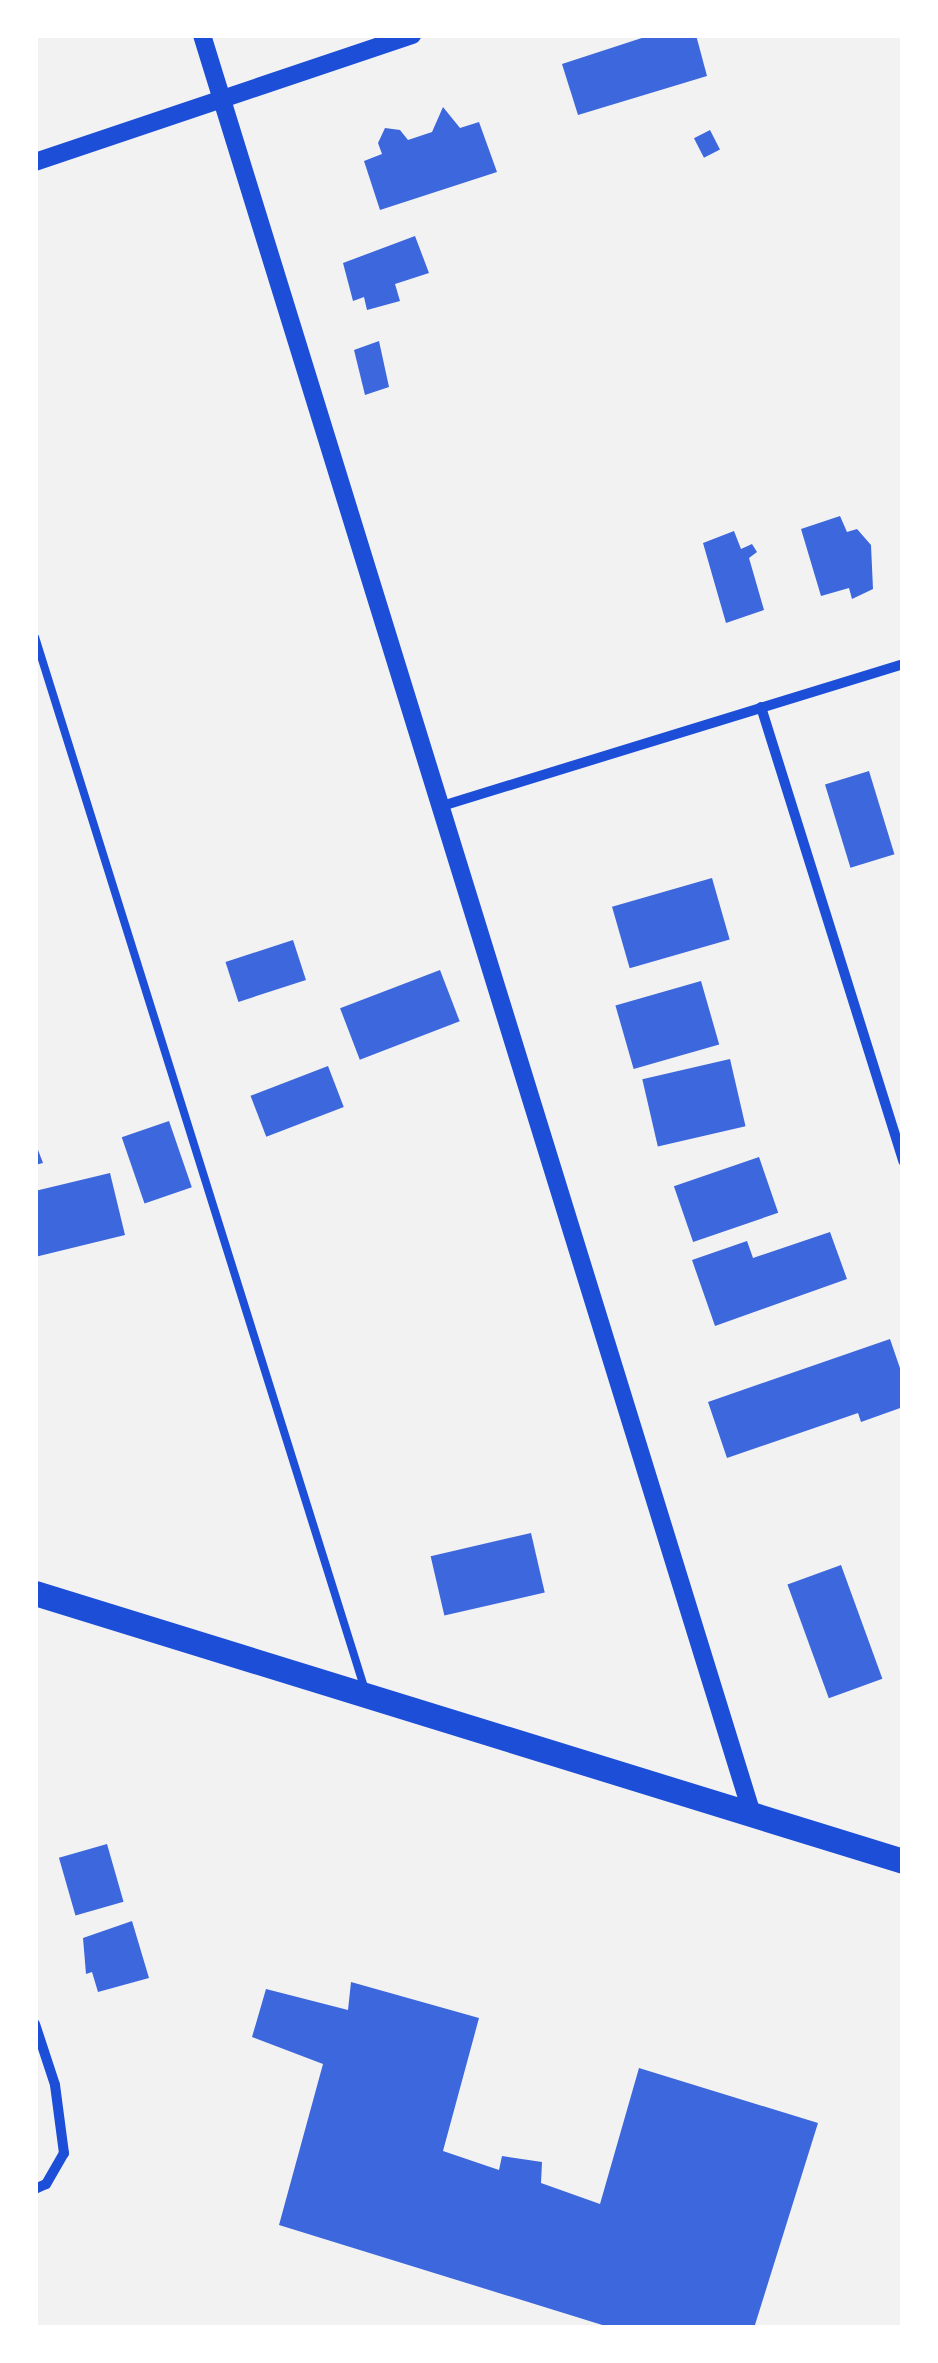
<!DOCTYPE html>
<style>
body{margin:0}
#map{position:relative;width:938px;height:2363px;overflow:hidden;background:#f2f2f2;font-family:Merriweather,serif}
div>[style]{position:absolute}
.building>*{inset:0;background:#3d67dc;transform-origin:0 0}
.service>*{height:8px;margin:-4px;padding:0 4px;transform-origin:4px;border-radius:4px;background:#1d4ed8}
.minor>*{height:10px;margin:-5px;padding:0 5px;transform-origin:5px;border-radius:5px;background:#1d4ed8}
.tertiary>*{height:18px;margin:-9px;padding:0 9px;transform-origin:9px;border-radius:9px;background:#1d4ed8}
.primary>*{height:25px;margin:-12.5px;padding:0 12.5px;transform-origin:12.5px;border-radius:12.5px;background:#1d4ed8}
span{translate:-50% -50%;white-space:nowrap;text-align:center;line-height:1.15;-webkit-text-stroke:10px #fff;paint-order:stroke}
.frame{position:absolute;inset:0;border:38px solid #fff;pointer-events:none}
</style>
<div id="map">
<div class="building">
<i style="clip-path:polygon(651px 35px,696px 35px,707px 76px,578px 115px,562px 64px)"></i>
<i style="clip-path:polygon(443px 107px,460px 128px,479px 122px,497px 172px,380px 210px,364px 161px,382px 154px,378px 143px,385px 128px,400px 130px,408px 140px,432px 132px)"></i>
<i style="left:710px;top:130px;width:22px;height:18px;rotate:63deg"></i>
<i style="clip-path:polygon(415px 236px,429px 273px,395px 284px,400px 301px,367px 310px,364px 297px,353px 301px,343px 263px)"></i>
<i style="clip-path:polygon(379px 341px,389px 387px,365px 395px,354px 350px)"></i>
<i style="clip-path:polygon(840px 516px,847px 532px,857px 529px,871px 545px,873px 589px,852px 599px,849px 588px,821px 596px,801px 529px)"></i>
<i style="clip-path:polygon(734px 531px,741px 549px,752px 544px,757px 552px,749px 558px,764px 610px,726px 623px,703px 543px)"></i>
<i style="left:869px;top:771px;width:87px;height:46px;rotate:73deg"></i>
<i style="left:712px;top:878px;width:64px;height:104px;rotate:74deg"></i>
<i style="left:293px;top:940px;width:42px;height:71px;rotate:72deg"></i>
<i style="left:440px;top:970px;width:55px;height:107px;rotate:69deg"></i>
<i style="left:701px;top:981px;width:66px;height:89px;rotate:74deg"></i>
<i style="left:730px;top:1059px;width:69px;height:90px;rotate:77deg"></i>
<i style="left:328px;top:1066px;width:44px;height:83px;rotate:69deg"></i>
<i style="left:169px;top:1121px;width:70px;height:50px;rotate:71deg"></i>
<i style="clip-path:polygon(35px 1142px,43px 1163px,35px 1165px)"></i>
<i style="left:759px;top:1157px;width:59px;height:90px;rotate:71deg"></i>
<i style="clip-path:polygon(110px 1173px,125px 1235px,35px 1257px,35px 1191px)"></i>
<i style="clip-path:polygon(830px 1232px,847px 1279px,715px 1326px,692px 1260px,747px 1241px,753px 1258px)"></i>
<i style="clip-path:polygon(890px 1339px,903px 1377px,903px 1407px,861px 1422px,858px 1413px,727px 1458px,708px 1402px)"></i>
<i style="left:531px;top:1533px;width:61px;height:103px;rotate:77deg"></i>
<i style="left:841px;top:1565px;width:121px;height:57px;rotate:70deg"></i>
<i style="left:107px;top:1844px;width:60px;height:50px;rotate:74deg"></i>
<i style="clip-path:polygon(132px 1921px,149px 1978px,98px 1992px,92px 1972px,86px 1974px,83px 1938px)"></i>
<i style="clip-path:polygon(351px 1982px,479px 2018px,443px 2151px,499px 2170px,502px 2156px,542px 2162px,541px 2183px,600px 2204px,639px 2068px,818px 2123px,754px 2328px,612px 2328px,279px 2225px,323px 2064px,252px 2037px,266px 1989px,348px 2010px)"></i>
</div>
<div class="service">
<i style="left:35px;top:637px;width:1100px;rotate:72.6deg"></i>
</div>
<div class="minor">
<i style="left:761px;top:707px;width:476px;rotate:72.6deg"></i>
<i style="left:442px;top:806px;width:482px;rotate:-17.1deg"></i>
<i style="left:35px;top:2024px;width:64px;rotate:71.8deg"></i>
<i style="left:55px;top:2085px;width:69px;rotate:82.5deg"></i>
<i style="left:64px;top:2153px;width:36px;rotate:120deg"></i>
<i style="left:46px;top:2184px;width:12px;rotate:156deg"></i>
</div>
<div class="tertiary">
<i style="left:202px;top:35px;width:1862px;rotate:72.82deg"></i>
<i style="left:35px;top:162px;width:398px;rotate:-18.6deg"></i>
</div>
<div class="primary">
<i style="left:35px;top:1593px;width:908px;rotate:17.16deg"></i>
</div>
<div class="frame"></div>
</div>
